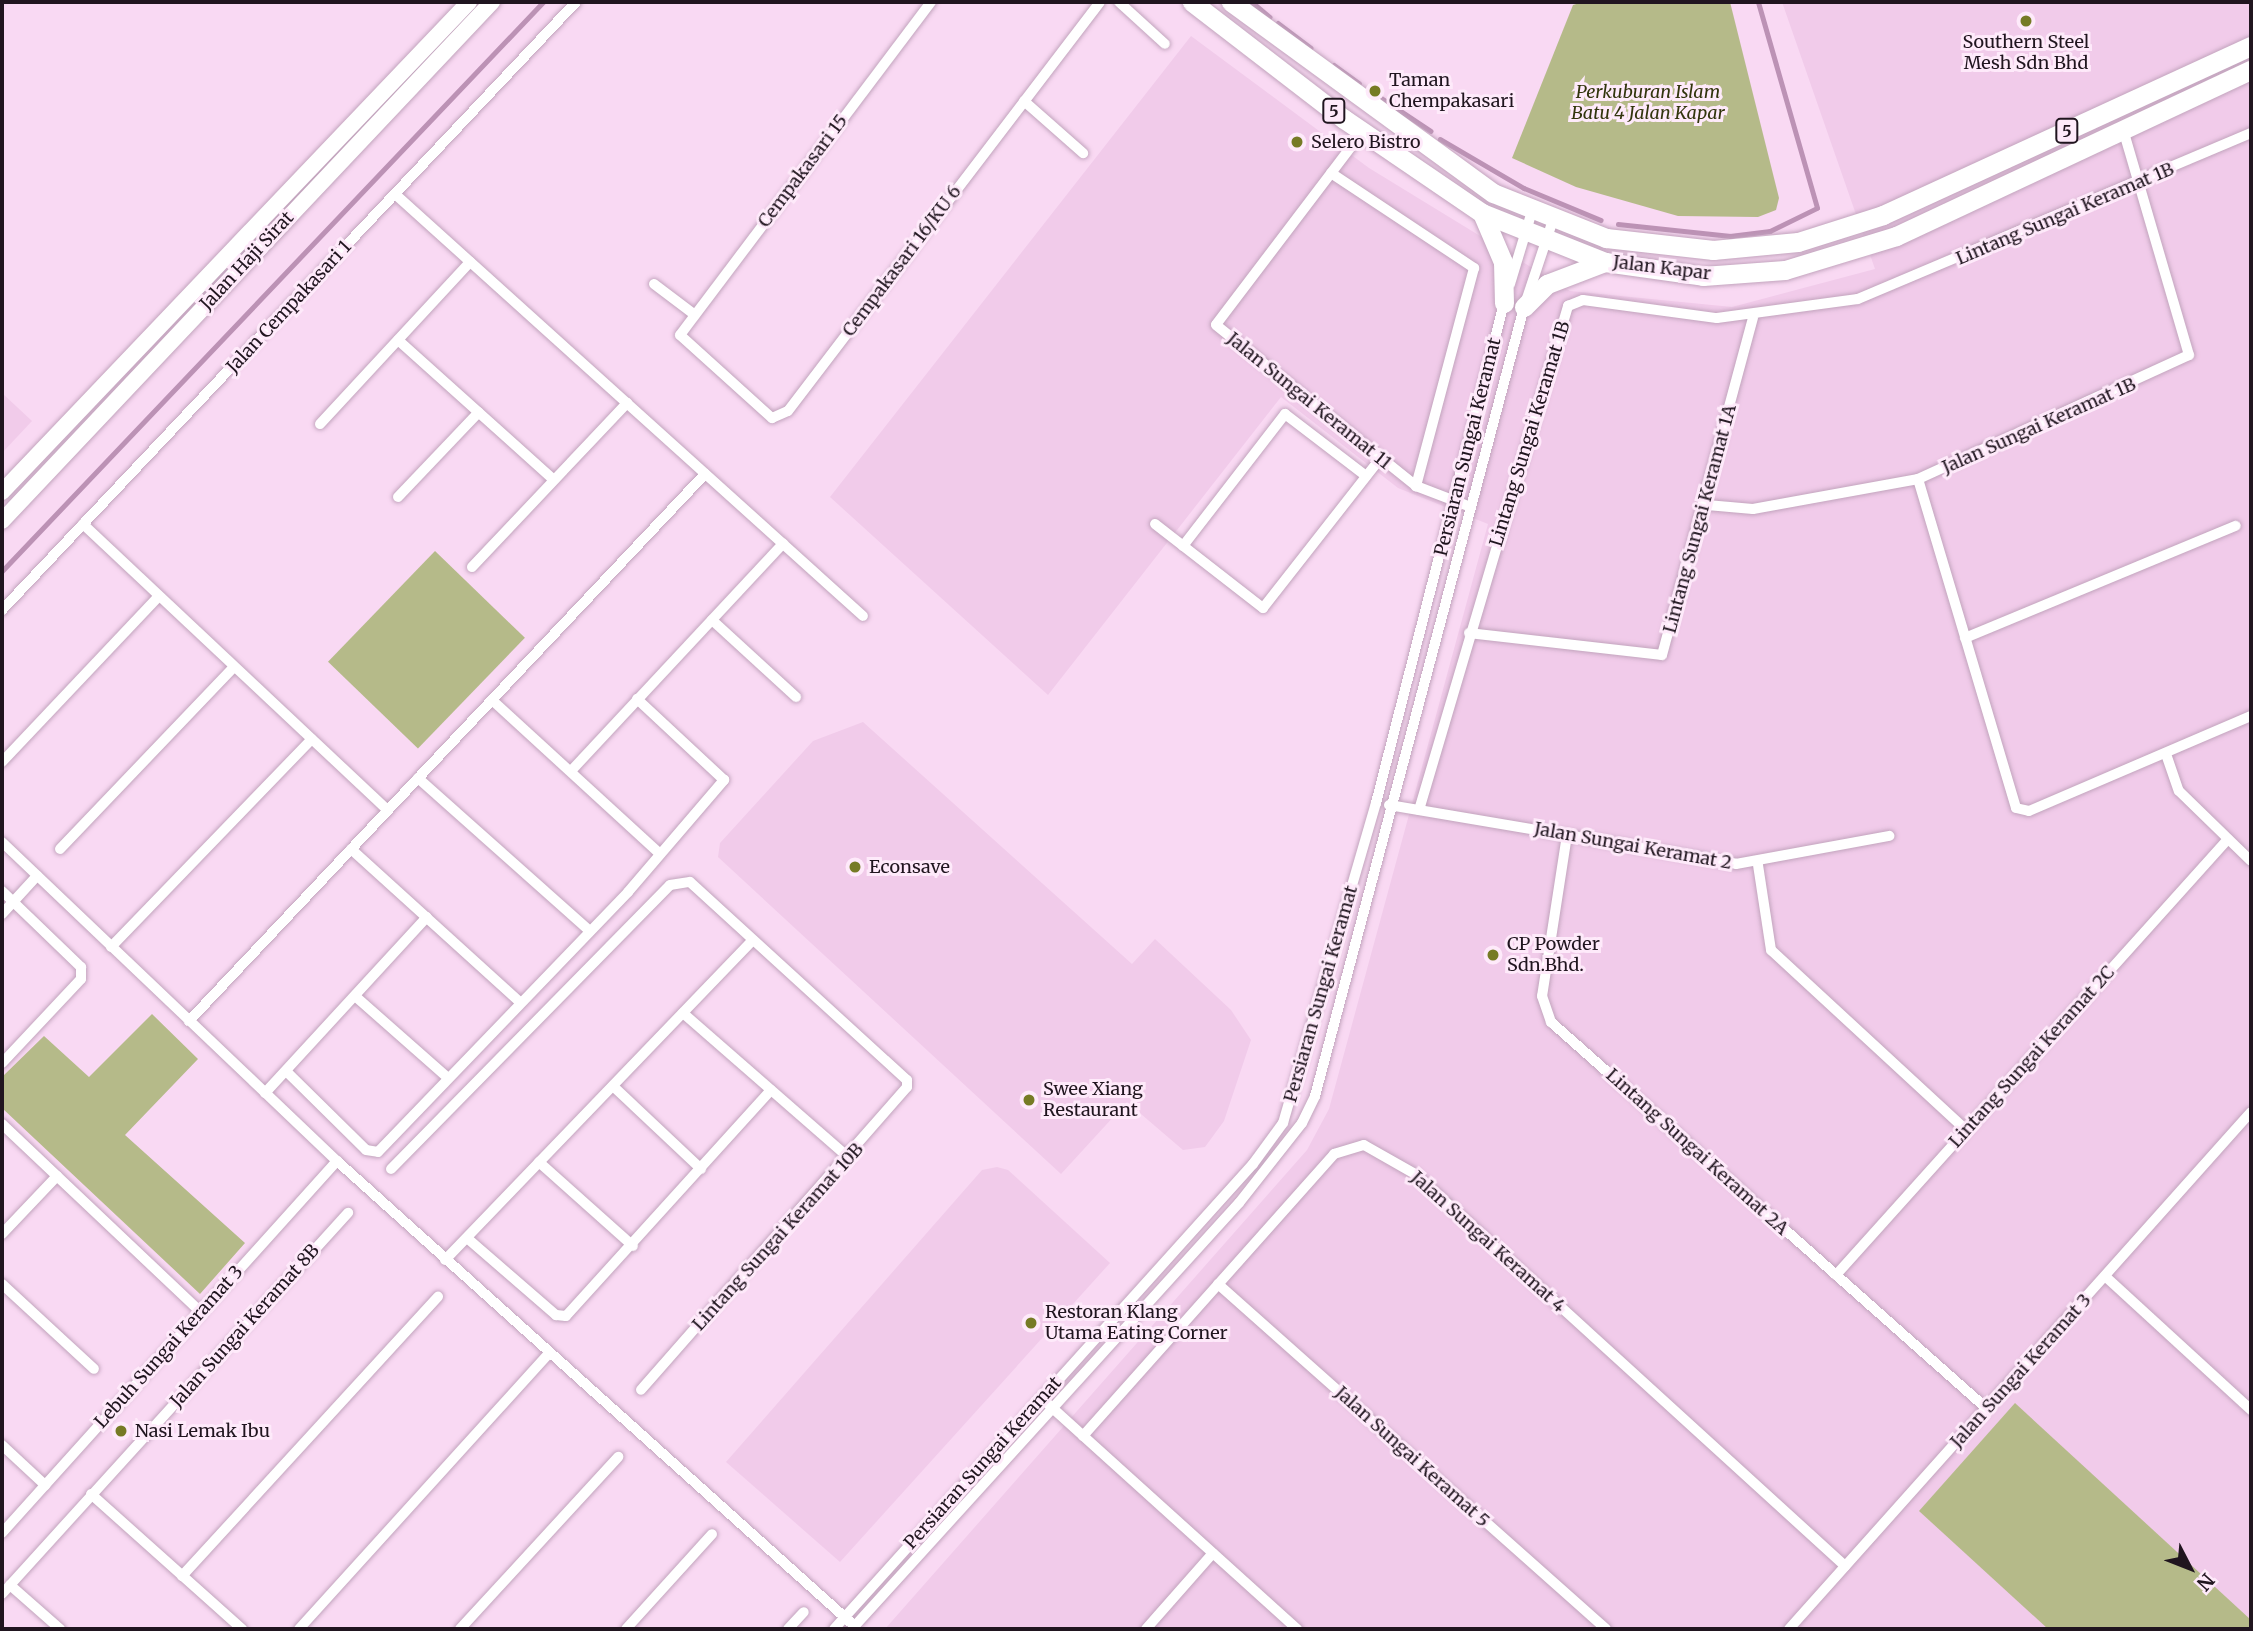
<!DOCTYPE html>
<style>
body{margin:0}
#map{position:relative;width:2253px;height:1631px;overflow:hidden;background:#f9d9f3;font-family:Merriweather,serif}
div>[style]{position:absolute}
.built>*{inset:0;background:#f1cbea}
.green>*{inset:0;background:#b5ba89;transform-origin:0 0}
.stream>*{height:4.5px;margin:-2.25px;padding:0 2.25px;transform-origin:2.25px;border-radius:2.25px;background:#bc92b5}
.roads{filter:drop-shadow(0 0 2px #c2a4bd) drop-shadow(0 0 2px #c2a4bd)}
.minor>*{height:10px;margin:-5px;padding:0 5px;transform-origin:5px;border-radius:5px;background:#fff}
.secondary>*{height:16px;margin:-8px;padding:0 8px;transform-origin:8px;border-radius:8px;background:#fff}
.trunk>*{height:19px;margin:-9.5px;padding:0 9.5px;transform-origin:9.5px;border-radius:9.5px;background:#fff}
.dots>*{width:19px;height:19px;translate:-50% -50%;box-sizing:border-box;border:4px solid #feeafa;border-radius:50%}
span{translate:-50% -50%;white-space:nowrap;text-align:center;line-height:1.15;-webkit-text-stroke:6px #feeafa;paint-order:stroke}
.shield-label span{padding:2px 5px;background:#feeafa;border:2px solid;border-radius:5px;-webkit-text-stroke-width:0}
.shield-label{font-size:16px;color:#20151f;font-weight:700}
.poi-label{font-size:18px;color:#20151f}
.left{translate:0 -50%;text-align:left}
.park-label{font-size:18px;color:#32350d;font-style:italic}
.street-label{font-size:18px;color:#20151f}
.frame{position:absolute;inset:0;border:4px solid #20151f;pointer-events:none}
.north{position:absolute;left:2155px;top:1533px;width:70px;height:70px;-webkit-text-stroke:5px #feeafa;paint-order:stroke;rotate:132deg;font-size:19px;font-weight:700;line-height:28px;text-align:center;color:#20151f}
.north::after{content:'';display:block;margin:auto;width:24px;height:32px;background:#20151f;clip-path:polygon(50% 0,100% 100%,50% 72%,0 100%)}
</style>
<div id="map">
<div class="built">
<i style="clip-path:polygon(1782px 2px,2251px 2px,2251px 1629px,885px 1629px,1307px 1150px,1329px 1109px,1488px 524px,1398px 488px,1281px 397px,1048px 695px,830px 497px,1191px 36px,1369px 168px,1570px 291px,1732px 307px,1875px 269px)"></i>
<i style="clip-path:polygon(2px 393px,32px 421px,2px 453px)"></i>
<i style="clip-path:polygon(863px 722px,1132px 964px,1155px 939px,1231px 1010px,1251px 1040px,1224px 1121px,1205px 1147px,1183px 1150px,1127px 1102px,1061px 1174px,718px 857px,720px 843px,813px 741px)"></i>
<i style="clip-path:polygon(997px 1167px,1008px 1170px,1110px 1263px,840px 1562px,726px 1462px,982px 1170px)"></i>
</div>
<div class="green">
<i style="clip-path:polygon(1583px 2px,1730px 2px,1779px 198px,1776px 210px,1758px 217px,1678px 216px,1576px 187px,1512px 158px,1573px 5px)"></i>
<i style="left:435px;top:551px;width:125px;height:154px;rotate:44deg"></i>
<i style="clip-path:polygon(152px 1014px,198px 1059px,125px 1135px,245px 1243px,200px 1294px,2px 1108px,2px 1077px,44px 1036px,89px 1077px)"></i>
<i style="clip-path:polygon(2015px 1403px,2251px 1620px,2251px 1629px,2048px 1629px,1919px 1511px)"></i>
</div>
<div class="stream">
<i style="left:1252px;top:2px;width:23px;rotate:40deg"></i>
<i style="left:1278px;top:23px;width:41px;rotate:37.1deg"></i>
<i style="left:1334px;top:65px;width:31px;rotate:36deg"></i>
<i style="left:1369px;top:90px;width:74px;rotate:33.5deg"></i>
<i style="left:1440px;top:139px;width:97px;rotate:30.3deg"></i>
<i style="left:1524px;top:188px;width:83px;rotate:22.6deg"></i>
<i style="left:1618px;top:224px;width:113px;rotate:6.1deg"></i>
<i style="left:1730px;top:236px;width:40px;rotate:-7.1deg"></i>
<i style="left:1770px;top:231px;width:52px;rotate:-26.1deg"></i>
<i style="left:1817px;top:208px;width:214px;rotate:-106deg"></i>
<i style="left:2px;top:571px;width:785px;rotate:-46.44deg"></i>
</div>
<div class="roads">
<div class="minor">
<i style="left:931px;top:2px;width:417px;rotate:127deg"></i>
<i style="left:680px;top:335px;width:124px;rotate:42.1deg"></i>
<i style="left:772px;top:418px;width:17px;rotate:-24deg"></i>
<i style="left:788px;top:411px;width:514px;rotate:-52.66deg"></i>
<i style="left:1119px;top:2px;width:62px;rotate:42.4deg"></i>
<i style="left:1024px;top:101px;width:79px;rotate:41.4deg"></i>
<i style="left:1363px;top:131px;width:243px;rotate:127.2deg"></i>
<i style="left:1216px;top:325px;width:257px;rotate:38.8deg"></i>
<i style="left:1416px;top:486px;width:59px;rotate:20.9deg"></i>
<i style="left:1331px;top:173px;width:172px;rotate:33.6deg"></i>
<i style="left:1474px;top:268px;width:226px;rotate:104.9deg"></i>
<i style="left:395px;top:194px;width:630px;rotate:42.04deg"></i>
<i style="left:654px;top:284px;width:51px;rotate:37.1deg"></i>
<i style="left:1510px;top:284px;width:76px;rotate:-73.2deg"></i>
<i style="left:398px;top:340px;width:208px;rotate:41.9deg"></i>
<i style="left:320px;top:424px;width:221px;rotate:-47.2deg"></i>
<i style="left:1918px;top:479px;width:343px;rotate:73.4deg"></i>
<i style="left:2016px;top:808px;width:13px;rotate:13deg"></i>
<i style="left:2029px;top:811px;width:241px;rotate:-23.2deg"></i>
<i style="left:398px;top:497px;width:117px;rotate:-46.4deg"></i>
<i style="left:1707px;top:505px;width:46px;rotate:5deg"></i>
<i style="left:1753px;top:509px;width:168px;rotate:-10.3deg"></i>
<i style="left:1918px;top:479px;width:298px;rotate:-24.6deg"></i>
<i style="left:2189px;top:355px;width:234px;rotate:-106.3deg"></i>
<i style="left:83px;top:524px;width:418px;rotate:43.2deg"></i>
<i style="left:1155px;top:524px;width:137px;rotate:37.9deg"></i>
<i style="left:1263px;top:608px;width:189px;rotate:-51.9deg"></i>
<i style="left:1183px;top:546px;width:167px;rotate:-52.3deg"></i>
<i style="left:1285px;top:414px;width:102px;rotate:37.4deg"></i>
<i style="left:472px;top:567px;width:226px;rotate:-46.6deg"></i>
<i style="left:2px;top:610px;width:836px;rotate:-46.65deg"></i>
<i style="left:712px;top:620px;width:114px;rotate:42.5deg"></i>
<i style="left:1469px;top:633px;width:194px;rotate:6.5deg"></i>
<i style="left:1662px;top:655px;width:350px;rotate:-74.9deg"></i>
<i style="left:1965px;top:638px;width:293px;rotate:-22.5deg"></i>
<i style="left:492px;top:700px;width:226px;rotate:42.5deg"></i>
<i style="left:2166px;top:754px;width:39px;rotate:71deg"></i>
<i style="left:2179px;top:791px;width:100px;rotate:44.2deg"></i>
<i style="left:2px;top:762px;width:228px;rotate:-46.6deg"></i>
<i style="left:571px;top:771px;width:311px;rotate:-47deg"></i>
<i style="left:418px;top:778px;width:230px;rotate:41.7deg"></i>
<i style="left:1389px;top:805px;width:352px;rotate:9.6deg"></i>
<i style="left:1736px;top:864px;width:156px;rotate:-10.4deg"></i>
<i style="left:1419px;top:810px;width:526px;rotate:-73.53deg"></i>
<i style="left:1568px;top:306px;width:16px;rotate:-22deg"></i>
<i style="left:1583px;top:300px;width:135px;rotate:7.7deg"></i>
<i style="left:1717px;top:318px;width:142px;rotate:-7.7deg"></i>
<i style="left:1858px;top:299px;width:427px;rotate:-22.9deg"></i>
<i style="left:1567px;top:835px;width:163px;rotate:98.8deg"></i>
<i style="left:1542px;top:996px;width:28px;rotate:71deg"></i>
<i style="left:1551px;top:1022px;width:582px;rotate:41.58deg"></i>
<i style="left:2px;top:842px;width:463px;rotate:43.6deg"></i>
<i style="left:337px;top:1161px;width:690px;rotate:41.94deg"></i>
<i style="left:60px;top:849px;width:252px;rotate:-46.3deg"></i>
<i style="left:351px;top:849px;width:228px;rotate:42.2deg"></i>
<i style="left:1758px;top:865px;width:86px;rotate:81.3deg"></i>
<i style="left:1771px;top:950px;width:265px;rotate:42.7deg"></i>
<i style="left:2px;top:891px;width:110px;rotate:43.9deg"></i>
<i style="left:81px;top:967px;width:12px;rotate:90deg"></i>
<i style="left:81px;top:979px;width:115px;rotate:133.2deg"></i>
<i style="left:2px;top:914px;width:52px;rotate:-47.4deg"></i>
<i style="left:111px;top:947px;width:289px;rotate:-46deg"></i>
<i style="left:355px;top:996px;width:124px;rotate:41.4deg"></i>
<i style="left:683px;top:1013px;width:220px;rotate:41.1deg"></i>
<i style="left:189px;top:1021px;width:752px;rotate:-46.67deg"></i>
<i style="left:286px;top:1071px;width:112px;rotate:44.6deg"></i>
<i style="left:366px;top:1150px;width:12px;rotate:9deg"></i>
<i style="left:378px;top:1152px;width:361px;rotate:-46.1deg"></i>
<i style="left:628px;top:892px;width:148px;rotate:-49.4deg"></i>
<i style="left:724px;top:780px;width:119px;rotate:-137deg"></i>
<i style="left:613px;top:1086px;width:121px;rotate:43.3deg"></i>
<i style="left:265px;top:1093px;width:239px;rotate:-47.4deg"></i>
<i style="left:2px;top:1124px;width:274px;rotate:43.4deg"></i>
<i style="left:539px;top:1162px;width:126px;rotate:41.8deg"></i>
<i style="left:391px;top:1169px;width:398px;rotate:-45.5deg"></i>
<i style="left:670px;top:885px;width:20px;rotate:-9deg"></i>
<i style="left:690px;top:882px;width:294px;rotate:42.4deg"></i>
<i style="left:907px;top:1080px;width:7px;rotate:90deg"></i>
<i style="left:907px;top:1087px;width:403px;rotate:131.3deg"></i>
<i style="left:2px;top:1234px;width:80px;rotate:-46.5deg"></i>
<i style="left:467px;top:1238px;width:118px;rotate:40.9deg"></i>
<i style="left:556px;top:1315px;width:10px;rotate:6deg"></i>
<i style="left:566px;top:1316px;width:305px;rotate:-47.8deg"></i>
<i style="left:445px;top:1260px;width:444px;rotate:-46.1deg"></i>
<i style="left:1836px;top:1275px;width:586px;rotate:-48.04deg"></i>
<i style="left:2106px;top:1277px;width:197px;rotate:42.5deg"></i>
<i style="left:2px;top:1284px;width:125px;rotate:42.7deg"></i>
<i style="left:1218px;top:1284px;width:519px;rotate:41.64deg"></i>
<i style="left:1048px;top:1404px;width:336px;rotate:42.1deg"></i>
<i style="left:1083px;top:1436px;width:378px;rotate:-48.3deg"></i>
<i style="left:1334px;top:1154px;width:31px;rotate:-17deg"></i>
<i style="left:1364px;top:1145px;width:59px;rotate:29.6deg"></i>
<i style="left:1415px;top:1174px;width:582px;rotate:42.35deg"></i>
<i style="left:2px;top:1445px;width:59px;rotate:42.9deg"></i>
<i style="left:91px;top:1494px;width:203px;rotate:41.8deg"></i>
<i style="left:2px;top:1533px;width:501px;rotate:-48deg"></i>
<i style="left:182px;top:1576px;width:379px;rotate:-47.5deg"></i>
<i style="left:10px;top:1585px;width:67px;rotate:41.3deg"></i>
<i style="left:2px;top:1594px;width:515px;rotate:-47.76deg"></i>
<i style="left:299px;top:1629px;width:372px;rotate:-47.8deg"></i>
<i style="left:460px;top:1629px;width:234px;rotate:-47.4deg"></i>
<i style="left:626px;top:1629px;width:128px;rotate:-47.8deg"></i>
<i style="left:788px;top:1629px;width:23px;rotate:-47deg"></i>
<i style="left:834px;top:1629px;width:626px;rotate:-47.98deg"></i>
<i style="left:1253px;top:1164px;width:51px;rotate:-53.8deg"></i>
<i style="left:1283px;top:1123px;width:333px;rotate:-73.8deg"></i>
<i style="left:1376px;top:803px;width:520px;rotate:-75.64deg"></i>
<i style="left:852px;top:1629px;width:576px;rotate:-47.75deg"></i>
<i style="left:1239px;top:1203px;width:102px;rotate:-51.8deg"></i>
<i style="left:1302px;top:1123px;width:30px;rotate:-64deg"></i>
<i style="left:1315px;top:1096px;width:816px;rotate:-75.16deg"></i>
<i style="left:1524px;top:307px;width:92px;rotate:-71.6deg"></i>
<i style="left:1146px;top:1629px;width:101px;rotate:-48.6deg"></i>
<i style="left:1789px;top:1629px;width:693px;rotate:-48.22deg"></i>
</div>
<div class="secondary">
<i style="left:2px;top:492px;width:677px;rotate:-46.38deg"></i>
<i style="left:2px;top:521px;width:714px;rotate:-46.65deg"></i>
</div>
<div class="trunk">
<i style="left:1192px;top:2px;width:192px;rotate:37.6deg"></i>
<i style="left:1344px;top:119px;width:167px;rotate:34.3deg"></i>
<i style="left:1482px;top:213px;width:132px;rotate:21.7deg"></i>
<i style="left:1605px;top:262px;width:99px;rotate:8.1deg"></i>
<i style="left:1703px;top:276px;width:82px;rotate:-4.2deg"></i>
<i style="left:1785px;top:270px;width:116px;rotate:-17deg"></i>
<i style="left:1896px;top:236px;width:392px;rotate:-25.1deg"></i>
<i style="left:1231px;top:2px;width:324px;rotate:36.1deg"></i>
<i style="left:1493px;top:193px;width:122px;rotate:21.7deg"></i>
<i style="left:1606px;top:238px;width:108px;rotate:6.4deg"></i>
<i style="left:1713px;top:250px;width:85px;rotate:-5.4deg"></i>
<i style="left:1798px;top:242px;width:89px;rotate:-17.6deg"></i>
<i style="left:1883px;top:215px;width:405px;rotate:-24.7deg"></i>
<i style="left:1482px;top:213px;width:53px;rotate:66.8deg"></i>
<i style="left:1503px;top:262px;width:41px;rotate:88.6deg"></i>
<i style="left:1524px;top:307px;width:33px;rotate:-45deg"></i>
<i style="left:1547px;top:284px;width:62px;rotate:-20.8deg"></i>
</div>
</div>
<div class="dots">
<i style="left:2026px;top:21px;background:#767b25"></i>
<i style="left:1375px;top:91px;background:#767b25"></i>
<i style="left:1297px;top:142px;background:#767b25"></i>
<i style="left:855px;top:867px;background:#767b25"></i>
<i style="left:1493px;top:955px;background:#767b25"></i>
<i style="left:1029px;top:1100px;background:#767b25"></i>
<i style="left:1031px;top:1323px;background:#767b25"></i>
<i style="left:121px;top:1431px;background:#767b25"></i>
</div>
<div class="shield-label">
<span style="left:1334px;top:111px">5</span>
<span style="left:2067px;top:131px">5</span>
</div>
<div class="poi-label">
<span style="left:2026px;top:53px">Southern Steel<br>Mesh Sdn Bhd</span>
<span class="left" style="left:1389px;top:91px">Taman<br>Chempakasari</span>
<span class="left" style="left:1311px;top:142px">Selero Bistro</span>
<span class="left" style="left:869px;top:867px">Econsave</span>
<span class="left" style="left:1507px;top:955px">CP Powder<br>Sdn.Bhd.</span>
<span class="left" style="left:1043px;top:1100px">Swee Xiang<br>Restaurant</span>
<span class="left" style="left:1045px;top:1323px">Restoran Klang<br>Utama Eating Corner</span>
<span class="left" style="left:135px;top:1431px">Nasi Lemak Ibu</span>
</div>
<div class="park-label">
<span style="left:1648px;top:103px">Perkuburan Islam<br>Batu 4 Jalan Kapar</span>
</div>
<div class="street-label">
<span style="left:803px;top:171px;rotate:-53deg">Cempakasari 15</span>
<span style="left:2065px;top:214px;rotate:-23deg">Lintang Sungai Keramat 1B</span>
<span style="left:247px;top:261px;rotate:-47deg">Jalan Haji Sirat</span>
<span style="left:902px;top:261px;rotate:-53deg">Cempakasari 16/KU 6</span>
<span style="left:1662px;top:268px;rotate:7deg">Jalan Kapar</span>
<span style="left:289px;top:307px;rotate:-47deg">Jalan Cempakasari 1</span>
<span style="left:1309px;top:401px;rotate:39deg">Jalan Sungai Keramat 11</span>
<span style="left:2039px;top:426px;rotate:-24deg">Jalan Sungai Keramat 1B</span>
<span style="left:1530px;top:434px;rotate:-73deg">Lintang Sungai Keramat 1B</span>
<span style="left:1468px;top:447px;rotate:-76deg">Persiaran Sungai Keramat</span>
<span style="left:1700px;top:519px;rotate:-75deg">Lintang Sungai Keramat 1A</span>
<span style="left:1633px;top:846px;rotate:10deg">Jalan Sungai Keramat 2</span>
<span style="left:1321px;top:994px;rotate:-74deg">Persiaran Sungai Keramat</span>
<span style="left:2032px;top:1057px;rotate:-48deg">Lintang Sungai Keramat 2C</span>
<span style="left:1697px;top:1152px;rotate:42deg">Lintang Sungai Keramat 2A</span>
<span style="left:778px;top:1237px;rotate:-48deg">Lintang Sungai Keramat 10B</span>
<span style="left:1488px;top:1242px;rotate:42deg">Jalan Sungai Keramat 4</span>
<span style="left:245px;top:1326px;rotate:-48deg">Jalan Sungai Keramat 8B</span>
<span style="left:169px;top:1347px;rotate:-48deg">Lebuh Sungai Keramat 3</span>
<span style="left:2021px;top:1371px;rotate:-48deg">Jalan Sungai Keramat 3</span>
<span style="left:1412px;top:1457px;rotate:42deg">Jalan Sungai Keramat 5</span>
<span style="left:983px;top:1463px;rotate:-48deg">Persiaran Sungai Keramat</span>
</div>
<div class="frame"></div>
<div class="north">N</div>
</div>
